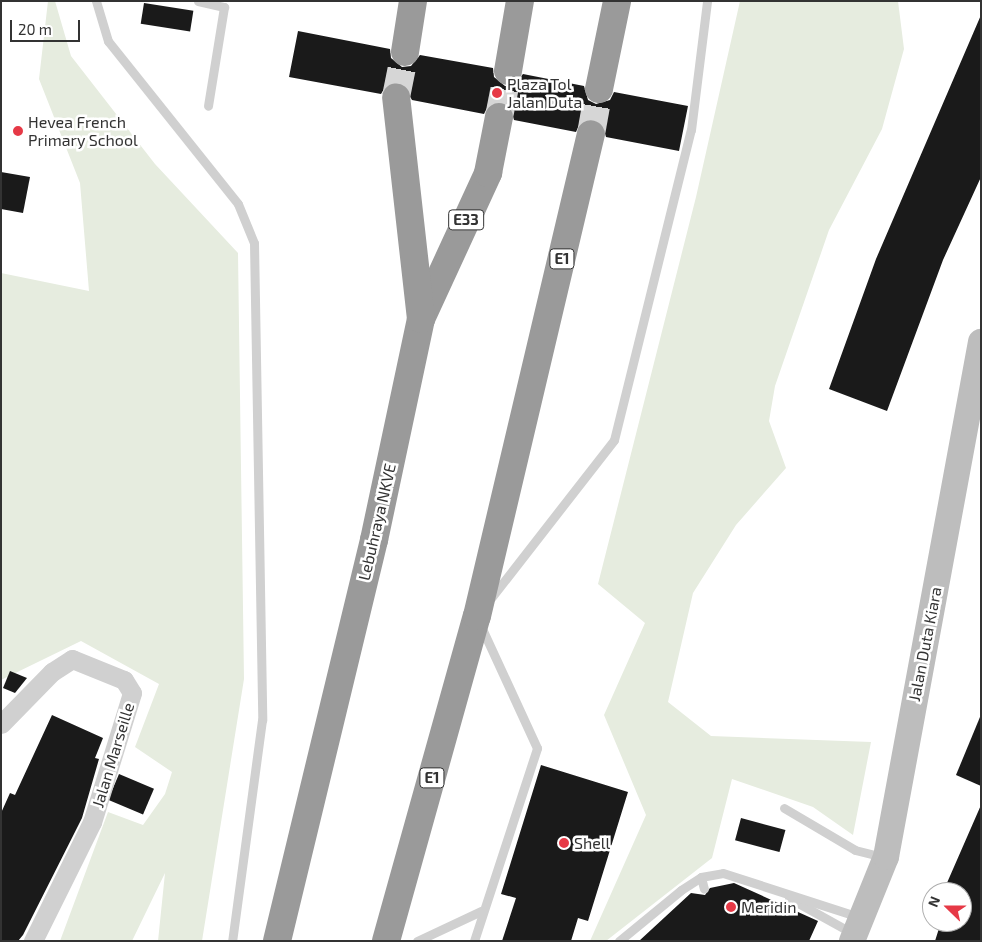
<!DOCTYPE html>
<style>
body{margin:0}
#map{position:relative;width:982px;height:942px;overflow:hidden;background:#fff;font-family:"Exo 2",sans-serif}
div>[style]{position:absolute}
.green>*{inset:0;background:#e6ecdf}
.building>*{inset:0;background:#1a1a1a;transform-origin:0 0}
.highway-tunnel>*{height:28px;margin-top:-14px;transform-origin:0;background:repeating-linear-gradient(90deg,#d6d6d6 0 28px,transparent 0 42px)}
.lane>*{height:9px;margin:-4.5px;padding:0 4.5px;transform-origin:4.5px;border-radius:4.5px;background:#d0d0d0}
.street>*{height:19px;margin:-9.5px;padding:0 9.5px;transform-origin:9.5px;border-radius:9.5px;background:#d0d0d0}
.secondary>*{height:26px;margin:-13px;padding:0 13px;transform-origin:13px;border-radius:13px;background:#bdbdbd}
.highway>*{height:28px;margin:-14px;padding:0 14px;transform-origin:14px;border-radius:14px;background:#9a9a9a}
.dots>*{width:14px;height:14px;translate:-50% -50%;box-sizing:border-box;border:2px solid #fff;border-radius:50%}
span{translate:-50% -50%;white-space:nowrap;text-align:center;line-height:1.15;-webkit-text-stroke:5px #fff;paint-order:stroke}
.shield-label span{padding:1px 4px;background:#fff;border:1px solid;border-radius:4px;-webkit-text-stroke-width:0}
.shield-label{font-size:15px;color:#333;font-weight:700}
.poi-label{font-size:16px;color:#333}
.left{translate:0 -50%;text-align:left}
.street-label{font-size:16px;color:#333}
.frame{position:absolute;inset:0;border:2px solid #333;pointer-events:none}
.north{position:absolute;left:922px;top:882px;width:50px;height:50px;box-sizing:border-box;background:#fff;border:1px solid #adadad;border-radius:50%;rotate:292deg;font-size:14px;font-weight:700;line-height:20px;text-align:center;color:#333}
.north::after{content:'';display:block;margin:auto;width:18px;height:22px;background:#e63946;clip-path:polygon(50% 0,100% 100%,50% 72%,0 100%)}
.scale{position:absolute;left:10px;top:20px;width:70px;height:22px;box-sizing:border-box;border:2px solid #333;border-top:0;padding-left:6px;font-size:15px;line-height:18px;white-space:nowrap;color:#333;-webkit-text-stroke:4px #fff;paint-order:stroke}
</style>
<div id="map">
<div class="green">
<i style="clip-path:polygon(48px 1px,55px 1px,71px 56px,155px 164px,238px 253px,244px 679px,202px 941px,158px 941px,165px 873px,132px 941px,60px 941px,108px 812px,143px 825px,165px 794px,172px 772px,135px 747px,159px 684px,81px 641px,1px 680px,1px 273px,89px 291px,80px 183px,39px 79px)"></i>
<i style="clip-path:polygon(740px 1px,898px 1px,904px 49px,882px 129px,829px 230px,775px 386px,769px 421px,786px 468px,736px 525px,693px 593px,668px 702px,711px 736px,871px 742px,853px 835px,813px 807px,732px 779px,712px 858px,606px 941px,590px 941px,646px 815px,604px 715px,645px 623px,598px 584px,696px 197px)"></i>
</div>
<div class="building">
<i style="left:144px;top:3px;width:50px;height:21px;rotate:9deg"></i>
<i style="clip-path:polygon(981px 15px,981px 177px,943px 260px,887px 411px,829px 389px,876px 259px)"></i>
<i style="clip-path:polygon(298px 31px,390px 49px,391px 58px,402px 67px,411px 66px,420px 55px,493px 68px,494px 77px,505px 86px,514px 85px,523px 74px,584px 86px,588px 100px,596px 104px,610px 100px,614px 92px,688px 106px,679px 151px,606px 137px,602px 123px,594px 119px,580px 123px,576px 132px,514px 120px,510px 106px,502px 102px,488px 106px,484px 114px,412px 100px,402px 83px,387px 84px,381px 94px,289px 77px)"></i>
<i style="clip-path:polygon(1px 172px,30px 177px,23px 213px,1px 209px)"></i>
<i style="clip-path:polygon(10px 671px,27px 678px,15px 693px,3px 688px)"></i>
<i style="clip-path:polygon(52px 715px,103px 738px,95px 758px,99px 759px,82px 818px,23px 935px,18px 941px,1px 941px,1px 813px,10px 793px,15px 795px)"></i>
<i style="clip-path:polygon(980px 717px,981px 717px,981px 786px,956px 775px)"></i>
<i style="clip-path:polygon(541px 765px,628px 792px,588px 921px,578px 918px,571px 941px,502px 941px,516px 898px,501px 894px)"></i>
<i style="left:119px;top:774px;width:38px;height:28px;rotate:23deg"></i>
<i style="clip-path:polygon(981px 805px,981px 941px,935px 941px,941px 922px,962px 922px,962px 892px,943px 892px)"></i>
<i style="left:741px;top:818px;width:46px;height:23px;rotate:15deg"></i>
<i style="clip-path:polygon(734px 883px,818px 921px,809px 941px,639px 941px,691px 893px,705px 895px,710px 888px)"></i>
</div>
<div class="highway-tunnel">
<i style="left:396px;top:97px;width:46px;rotate:-78.7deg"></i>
<i style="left:499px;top:117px;width:47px;rotate:-78.9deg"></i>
<i style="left:591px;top:134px;width:46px;rotate:-79.9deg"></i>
</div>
<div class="lane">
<i style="left:96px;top:1px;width:42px;rotate:73.3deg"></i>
<i style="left:108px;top:41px;width:208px;rotate:51.4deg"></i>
<i style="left:238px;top:204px;width:42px;rotate:67.7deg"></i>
<i style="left:254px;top:243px;width:477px;rotate:89deg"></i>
<i style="left:262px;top:720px;width:223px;rotate:97.7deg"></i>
<i style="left:198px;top:1px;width:27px;rotate:13deg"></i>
<i style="left:224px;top:7px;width:100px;rotate:99.2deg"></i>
<i style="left:491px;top:598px;width:200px;rotate:-52.1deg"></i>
<i style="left:614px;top:440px;width:319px;rotate:-76.1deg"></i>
<i style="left:691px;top:130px;width:130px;rotate:-82.9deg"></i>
<i style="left:784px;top:808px;width:82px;rotate:30.6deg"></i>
<i style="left:855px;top:850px;width:30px;rotate:14deg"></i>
<i style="left:701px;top:877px;width:12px;rotate:76deg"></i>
<i style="left:789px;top:898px;width:74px;rotate:29deg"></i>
<i style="left:417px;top:941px;width:71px;rotate:-25.1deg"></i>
<i style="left:474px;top:941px;width:203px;rotate:-71.9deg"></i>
<i style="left:537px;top:748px;width:134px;rotate:-114.7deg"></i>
<i style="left:619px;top:941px;width:80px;rotate:-39.4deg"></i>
<i style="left:681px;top:890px;width:24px;rotate:-33deg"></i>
<i style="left:701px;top:877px;width:22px;rotate:-10deg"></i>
<i style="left:723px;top:873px;width:143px;rotate:17.9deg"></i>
</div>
<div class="street">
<i style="left:1px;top:724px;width:73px;rotate:-45.6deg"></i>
<i style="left:52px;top:672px;width:24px;rotate:-33deg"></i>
<i style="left:72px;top:659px;width:56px;rotate:22deg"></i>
<i style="left:124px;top:680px;width:15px;rotate:58deg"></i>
<i style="left:132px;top:693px;width:135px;rotate:107.2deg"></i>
<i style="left:92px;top:822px;width:133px;rotate:116.4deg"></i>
</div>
<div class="secondary">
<i style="left:852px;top:941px;width:91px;rotate:-68deg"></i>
<i style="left:886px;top:857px;width:524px;rotate:-79.55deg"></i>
</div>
<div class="highway">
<i style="left:405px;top:52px;width:52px;rotate:-81.1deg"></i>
<i style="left:508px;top:71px;width:71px;rotate:-80.3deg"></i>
<i style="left:599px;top:89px;width:90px;rotate:-78.4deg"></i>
<i style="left:421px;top:319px;width:161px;rotate:-65.3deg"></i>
<i style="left:488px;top:173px;width:57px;rotate:-78.9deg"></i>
<i style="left:277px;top:941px;width:413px;rotate:-76.4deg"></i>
<i style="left:374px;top:540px;width:226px;rotate:-78deg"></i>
<i style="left:421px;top:319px;width:223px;rotate:-96.4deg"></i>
<i style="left:386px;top:941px;width:337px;rotate:-74.4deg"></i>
<i style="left:477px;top:616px;width:495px;rotate:-76.7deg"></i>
</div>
<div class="dots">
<i style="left:497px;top:93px;background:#e63946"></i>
<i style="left:18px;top:131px;background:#e63946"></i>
<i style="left:564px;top:843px;background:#e63946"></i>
<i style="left:731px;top:907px;background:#e63946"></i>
</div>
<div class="shield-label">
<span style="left:466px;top:220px">E33</span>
<span style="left:562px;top:259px">E1</span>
<span style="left:432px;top:778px">E1</span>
</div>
<div class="poi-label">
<span class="left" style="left:507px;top:93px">Plaza Tol<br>Jalan Duta</span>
<span class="left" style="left:28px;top:131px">Hevea French<br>Primary School</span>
<span class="left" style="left:574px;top:843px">Shell</span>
<span class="left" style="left:741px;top:907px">Meridin</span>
</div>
<div class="street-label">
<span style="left:377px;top:522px;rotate:-77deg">Lebuhraya NKVE</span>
<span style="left:925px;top:644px;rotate:-79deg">Jalan Duta Kiara</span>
<span style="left:113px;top:755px;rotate:-73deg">Jalan Marseille</span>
</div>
<div class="frame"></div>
<div class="north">N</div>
<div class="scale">20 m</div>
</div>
